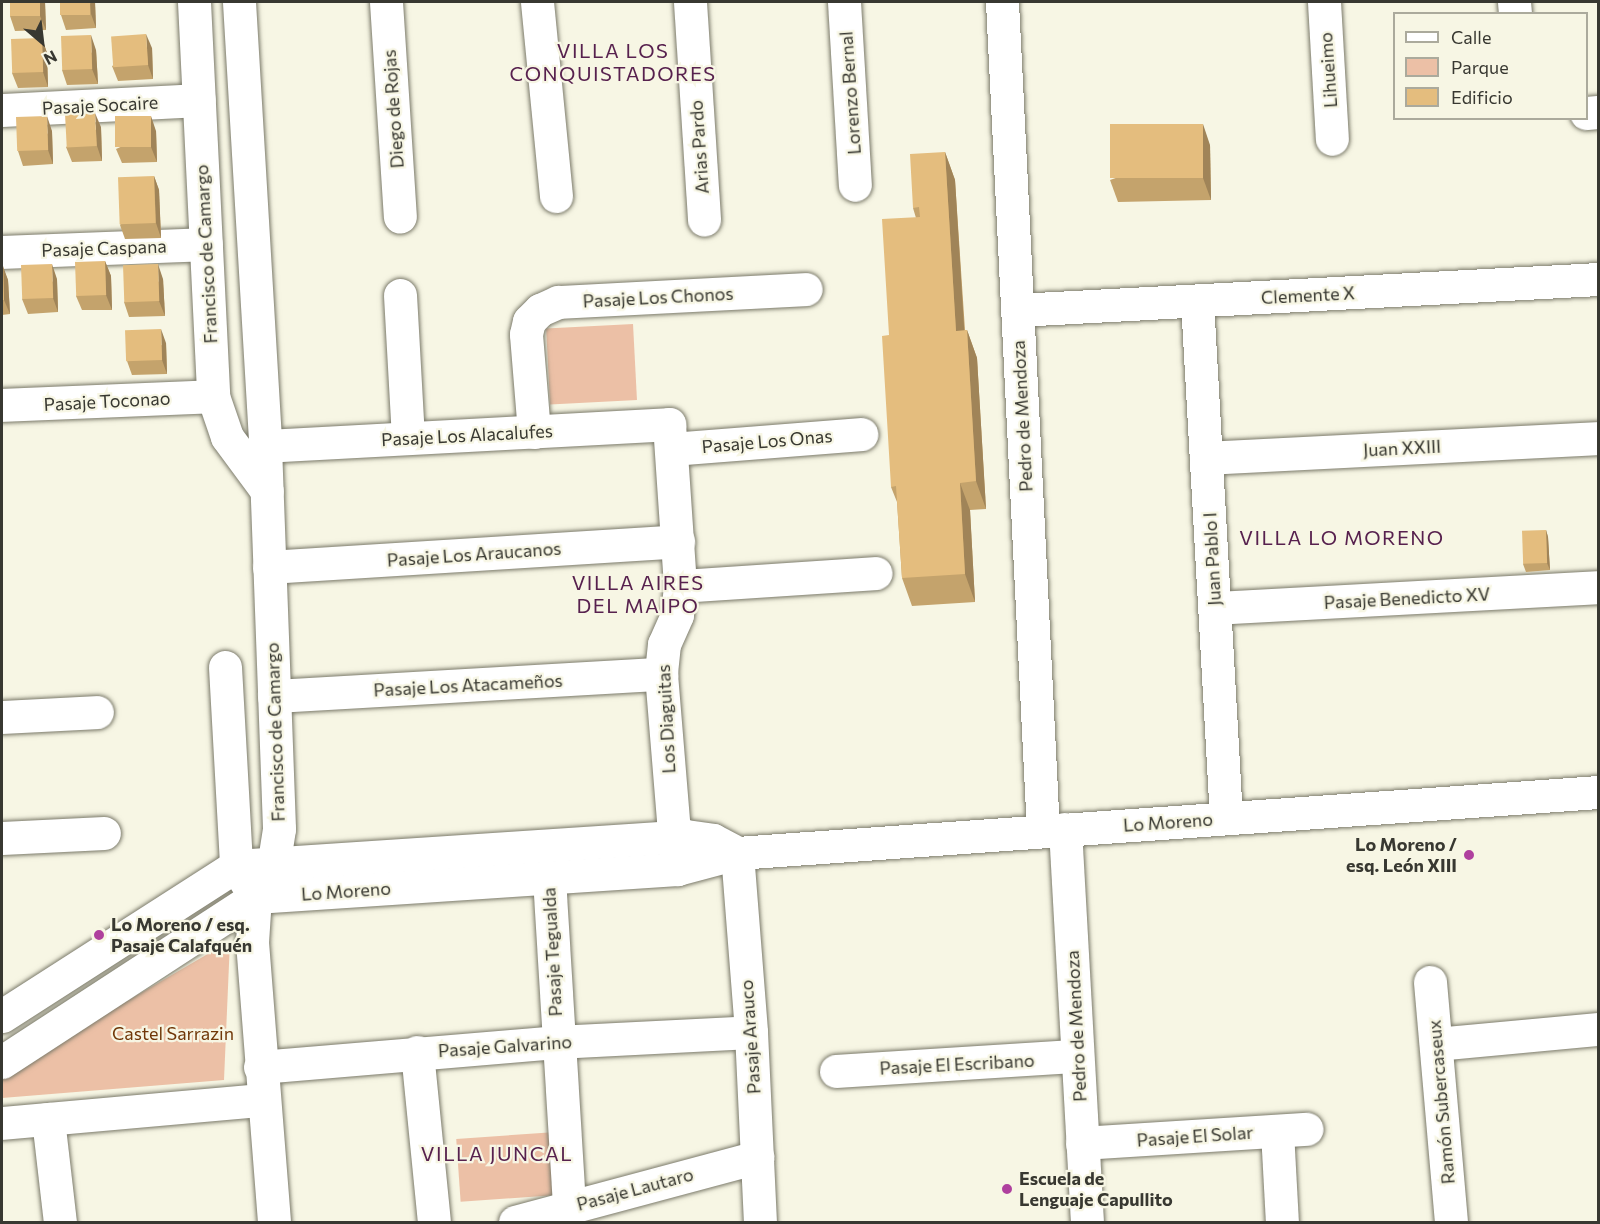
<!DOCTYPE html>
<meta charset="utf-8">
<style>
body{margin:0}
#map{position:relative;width:1600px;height:1224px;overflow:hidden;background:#f7f6e4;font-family:Commissioner,sans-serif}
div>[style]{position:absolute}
.green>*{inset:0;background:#ecc0a6;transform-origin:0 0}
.roads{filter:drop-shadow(0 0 2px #7b7a6a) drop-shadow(0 0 2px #7b7a6a)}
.minor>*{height:33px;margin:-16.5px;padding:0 16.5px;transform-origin:16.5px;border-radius:16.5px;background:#fff}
.wall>*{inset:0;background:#c4a36c}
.shaded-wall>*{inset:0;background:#a08458}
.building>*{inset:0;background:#e4bd7e;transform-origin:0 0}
.dots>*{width:16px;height:16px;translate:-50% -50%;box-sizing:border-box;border:3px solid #f7f6e4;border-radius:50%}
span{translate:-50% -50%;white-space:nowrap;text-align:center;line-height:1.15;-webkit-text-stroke:4.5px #f7f6e4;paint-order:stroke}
.street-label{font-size:18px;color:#383831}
.poi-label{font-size:18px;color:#383831;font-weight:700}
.right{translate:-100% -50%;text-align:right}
.left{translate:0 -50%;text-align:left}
.park-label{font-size:18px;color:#703708}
.neighbourhood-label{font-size:20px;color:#57214e;letter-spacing:1.5px}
.frame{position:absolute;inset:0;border:3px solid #383831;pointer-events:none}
.legend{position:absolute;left:1393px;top:12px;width:195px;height:108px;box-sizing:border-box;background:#f7f6e4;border:2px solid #abaa9c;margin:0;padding:8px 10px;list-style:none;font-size:18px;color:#383831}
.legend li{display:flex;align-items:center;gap:12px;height:30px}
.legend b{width:30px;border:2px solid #abaa9c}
.north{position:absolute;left:12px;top:12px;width:60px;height:60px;-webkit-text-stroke:4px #f7f6e4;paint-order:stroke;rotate:152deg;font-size:16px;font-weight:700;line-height:24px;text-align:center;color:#383831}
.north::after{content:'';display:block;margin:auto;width:21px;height:27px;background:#383831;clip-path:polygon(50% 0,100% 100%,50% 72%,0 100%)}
</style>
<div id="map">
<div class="green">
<i style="left:633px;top:324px;width:76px;height:87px;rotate:87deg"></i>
<i style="clip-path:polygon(230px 941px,224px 1080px,2px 1098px,2px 1074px)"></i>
<i style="left:556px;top:1132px;width:63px;height:100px;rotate:86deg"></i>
</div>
<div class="roads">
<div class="minor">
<i style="left:194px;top:2px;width:394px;rotate:87.2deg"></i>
<i style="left:213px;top:396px;width:43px;rotate:71.1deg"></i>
<i style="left:227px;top:437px;width:67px;rotate:53.5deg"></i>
<i style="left:239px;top:2px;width:445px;rotate:86.6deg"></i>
<i style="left:265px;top:446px;width:383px;rotate:87.9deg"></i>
<i style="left:279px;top:829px;width:32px;rotate:99deg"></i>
<i style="left:274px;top:861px;width:41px;rotate:117.8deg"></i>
<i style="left:255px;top:897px;width:45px;rotate:93.8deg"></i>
<i style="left:252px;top:942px;width:281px;rotate:85.5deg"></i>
<i style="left:386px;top:2px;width:215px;rotate:86.3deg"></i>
<i style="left:537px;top:2px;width:195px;rotate:84.4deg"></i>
<i style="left:690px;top:2px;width:218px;rotate:86.3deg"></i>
<i style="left:844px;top:2px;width:183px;rotate:86.6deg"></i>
<i style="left:1002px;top:2px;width:830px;rotate:87.17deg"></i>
<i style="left:1324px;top:2px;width:137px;rotate:86.7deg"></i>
<i style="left:1514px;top:2px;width:12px;rotate:85deg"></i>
<i style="left:2px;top:110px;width:197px;rotate:-2.9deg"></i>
<i style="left:1586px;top:113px;width:12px;rotate:-5deg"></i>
<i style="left:2px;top:252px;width:204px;rotate:-2.2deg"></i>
<i style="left:400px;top:295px;width:143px;rotate:86.8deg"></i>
<i style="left:1197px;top:301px;width:518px;rotate:86.79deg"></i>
<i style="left:1017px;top:310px;width:582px;rotate:-3.05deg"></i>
<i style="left:2px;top:405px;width:211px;rotate:-2.4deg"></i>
<i style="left:534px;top:432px;width:98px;rotate:-94.7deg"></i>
<i style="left:526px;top:334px;width:13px;rotate:-77deg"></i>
<i style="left:529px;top:321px;width:16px;rotate:-45deg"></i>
<i style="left:540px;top:310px;width:20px;rotate:-24deg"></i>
<i style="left:558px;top:302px;width:248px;rotate:-3deg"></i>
<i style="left:265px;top:446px;width:405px;rotate:-3.1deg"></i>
<i style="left:669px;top:424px;width:162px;rotate:86.1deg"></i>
<i style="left:680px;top:586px;width:29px;rotate:96deg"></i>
<i style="left:677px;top:615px;width:32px;rotate:114deg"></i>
<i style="left:664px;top:644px;width:30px;rotate:96deg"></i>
<i style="left:661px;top:674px;width:196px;rotate:85.3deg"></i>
<i style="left:672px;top:449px;width:190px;rotate:-4.5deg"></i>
<i style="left:1206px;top:458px;width:393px;rotate:-2.9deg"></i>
<i style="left:269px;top:567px;width:410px;rotate:-3.6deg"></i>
<i style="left:680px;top:586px;width:196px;rotate:-3.8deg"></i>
<i style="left:1215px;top:608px;width:384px;rotate:-3.1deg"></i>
<i style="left:225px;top:667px;width:199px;rotate:86.8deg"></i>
<i style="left:236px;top:866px;width:22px;rotate:58deg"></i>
<i style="left:274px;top:696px;width:388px;rotate:-3.3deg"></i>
<i style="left:2px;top:717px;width:95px;rotate:-3deg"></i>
<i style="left:1065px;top:829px;width:394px;rotate:86.8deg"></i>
<i style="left:2px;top:838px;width:102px;rotate:-2.8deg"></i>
<i style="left:737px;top:853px;width:180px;rotate:85.5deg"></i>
<i style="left:751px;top:1032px;width:190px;rotate:87.3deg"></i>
<i style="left:549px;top:878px;width:329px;rotate:86.5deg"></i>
<i style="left:1430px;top:982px;width:241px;rotate:85deg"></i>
<i style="left:2px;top:1016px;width:278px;rotate:-32.7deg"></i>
<i style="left:236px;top:866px;width:451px;rotate:-3.8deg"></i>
<i style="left:686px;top:836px;width:27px;rotate:8deg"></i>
<i style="left:713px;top:840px;width:27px;rotate:28deg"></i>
<i style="left:1436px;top:1044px;width:163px;rotate:-5.3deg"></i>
<i style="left:417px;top:1052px;width:171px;rotate:84.3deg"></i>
<i style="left:2px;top:1062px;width:302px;rotate:-33.1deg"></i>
<i style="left:255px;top:897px;width:423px;rotate:-3.8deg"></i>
<i style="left:677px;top:869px;width:62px;rotate:-14.9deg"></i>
<i style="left:737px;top:853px;width:863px;rotate:-4.05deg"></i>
<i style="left:260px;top:1067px;width:297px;rotate:-4.8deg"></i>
<i style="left:556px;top:1042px;width:195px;rotate:-2.9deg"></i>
<i style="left:836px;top:1071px;width:241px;rotate:-3.6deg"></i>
<i style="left:48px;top:1119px;width:104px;rotate:83.4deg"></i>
<i style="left:2px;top:1123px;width:261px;rotate:-5.1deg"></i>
<i style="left:1277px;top:1131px;width:91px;rotate:86.9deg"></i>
<i style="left:1082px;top:1143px;width:225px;rotate:-3.6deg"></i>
<i style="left:515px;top:1222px;width:251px;rotate:-15deg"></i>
</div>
</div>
<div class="wall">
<i style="clip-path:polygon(45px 2px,46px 30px,15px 31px,10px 16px)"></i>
<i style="clip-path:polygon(95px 2px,96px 28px,66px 30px,61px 15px)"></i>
<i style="clip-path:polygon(42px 38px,47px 53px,48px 87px,18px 88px,12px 73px)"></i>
<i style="clip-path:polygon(152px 48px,153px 79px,118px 81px,112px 66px)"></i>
<i style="clip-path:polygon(96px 50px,98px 84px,67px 85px,62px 70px)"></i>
<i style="clip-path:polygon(101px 127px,102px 161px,72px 162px,66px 147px)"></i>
<i style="clip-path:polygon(52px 131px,53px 164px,23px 166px,18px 151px)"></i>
<i style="clip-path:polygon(156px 131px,157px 162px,122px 163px,116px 149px)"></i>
<i style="clip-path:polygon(1210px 145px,1211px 200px,1118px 202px,1110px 180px)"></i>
<i style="clip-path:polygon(945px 152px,955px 180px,965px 330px,967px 330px,977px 358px,986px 509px,970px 510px,975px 602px,912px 606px,902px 578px,897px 502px,891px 487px,916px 218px,913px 208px)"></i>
<i style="clip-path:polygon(154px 176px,159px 190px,161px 238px,125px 239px,120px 225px)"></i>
<i style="clip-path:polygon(105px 261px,111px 276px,112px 310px,82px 310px,76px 296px)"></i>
<i style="clip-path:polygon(2px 266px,8px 280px,10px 314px,2px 315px)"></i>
<i style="clip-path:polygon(57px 279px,58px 312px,28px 314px,22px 299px)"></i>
<i style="clip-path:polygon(163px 279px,165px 316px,129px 317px,124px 302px)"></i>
<i style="clip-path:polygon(166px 343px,167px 374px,132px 375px,127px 361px)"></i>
<i style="clip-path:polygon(1546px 530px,1548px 537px,1550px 570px,1526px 572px,1523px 564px)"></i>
</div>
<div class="shaded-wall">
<i style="clip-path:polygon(40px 2px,45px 2px,46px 30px,40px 16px)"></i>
<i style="clip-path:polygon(90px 2px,95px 2px,96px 28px,91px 14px)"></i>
<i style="clip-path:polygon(146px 34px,152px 48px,153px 79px,148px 65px)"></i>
<i style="clip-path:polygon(91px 35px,96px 50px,98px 84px,92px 69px)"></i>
<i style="clip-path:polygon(42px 38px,47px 53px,48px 87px,43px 72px)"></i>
<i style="clip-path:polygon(95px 113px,101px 127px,102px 161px,97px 146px)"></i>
<i style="clip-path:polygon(47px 116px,52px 131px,53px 164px,48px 150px)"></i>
<i style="clip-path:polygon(151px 116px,156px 131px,157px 162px,151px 147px)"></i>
<i style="clip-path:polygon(1203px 124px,1210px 145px,1211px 200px,1203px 178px)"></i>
<i style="clip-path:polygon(945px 152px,955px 180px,966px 359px,956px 331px)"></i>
<i style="clip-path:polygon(154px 176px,159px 190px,161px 238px,156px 223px)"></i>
<i style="clip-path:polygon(105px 261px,111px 276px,112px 310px,106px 295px)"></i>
<i style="clip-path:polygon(52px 264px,57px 279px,58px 312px,53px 298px)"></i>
<i style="clip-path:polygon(158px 264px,163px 279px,165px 316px,159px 301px)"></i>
<i style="clip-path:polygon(3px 266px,8px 280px,10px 314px,4px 300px)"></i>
<i style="clip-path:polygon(161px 329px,166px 343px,167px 374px,162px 360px)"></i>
<i style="clip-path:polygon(967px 330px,977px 358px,986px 509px,976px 481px)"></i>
<i style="clip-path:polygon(960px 483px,970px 510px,975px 602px,965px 574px)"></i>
<i style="clip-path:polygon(1546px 530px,1548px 537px,1550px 570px,1547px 563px)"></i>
</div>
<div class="building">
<i style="left:10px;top:2px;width:30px;height:14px"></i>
<i style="left:60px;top:2px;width:30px;height:13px"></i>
<i style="left:146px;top:34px;width:31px;height:35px;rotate:86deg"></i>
<i style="left:91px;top:35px;width:34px;height:30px;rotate:88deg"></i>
<i style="left:42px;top:38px;width:34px;height:31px;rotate:88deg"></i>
<i style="left:95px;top:113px;width:33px;height:30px;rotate:87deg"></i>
<i style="left:47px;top:116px;width:34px;height:31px;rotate:88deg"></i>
<i style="left:151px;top:116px;width:31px;height:36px;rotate:90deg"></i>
<i style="left:1203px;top:124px;width:54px;height:93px;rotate:90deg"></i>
<i style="clip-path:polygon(945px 152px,956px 331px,967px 330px,976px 481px,960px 483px,965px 574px,902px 578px,896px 486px,891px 487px,882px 336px,889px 335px,882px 219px,920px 217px,919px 207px,913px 208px,910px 154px)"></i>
<i style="left:154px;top:176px;width:47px;height:36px;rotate:88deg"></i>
<i style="left:105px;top:261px;width:34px;height:30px;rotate:88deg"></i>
<i style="left:52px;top:264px;width:34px;height:31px;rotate:88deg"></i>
<i style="left:158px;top:264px;width:37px;height:35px;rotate:88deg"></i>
<i style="clip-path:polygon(2px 266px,3px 266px,4px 300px,2px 300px)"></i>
<i style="left:161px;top:329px;width:31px;height:36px;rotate:88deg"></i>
<i style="left:1546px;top:530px;width:33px;height:24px;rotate:88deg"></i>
</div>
<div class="dots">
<i style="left:1469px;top:855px;background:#af409e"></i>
<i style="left:99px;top:935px;background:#af409e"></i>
<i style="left:1007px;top:1189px;background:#af409e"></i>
</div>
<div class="street-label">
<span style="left:1328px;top:70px;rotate:-94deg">Lihueimo</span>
<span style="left:850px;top:93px;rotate:-94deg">Lorenzo Bernal</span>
<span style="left:100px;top:105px;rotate:-3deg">Pasaje Socaire</span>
<span style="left:393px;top:109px;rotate:-94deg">Diego de Rojas</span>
<span style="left:699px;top:147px;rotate:-94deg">Arias Pardo</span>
<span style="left:104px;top:248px;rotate:-2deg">Pasaje Caspana</span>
<span style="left:206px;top:254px;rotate:-93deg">Francisco de Camargo</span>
<span style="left:1308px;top:295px;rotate:-3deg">Clemente X</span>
<span style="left:658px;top:297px;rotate:-3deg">Pasaje Los Chonos</span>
<span style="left:107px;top:401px;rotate:-3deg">Pasaje Toconao</span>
<span style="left:1022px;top:416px;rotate:-93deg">Pedro de Mendoza</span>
<span style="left:467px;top:435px;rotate:-3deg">Pasaje Los Alacalufes</span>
<span style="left:767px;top:441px;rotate:-5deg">Pasaje Los Onas</span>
<span style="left:1402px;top:448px;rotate:-3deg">Juan XXIII</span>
<span style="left:474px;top:554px;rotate:-4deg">Pasaje Los Araucanos</span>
<span style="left:1212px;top:559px;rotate:-93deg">Juan Pablo I</span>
<span style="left:1407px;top:598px;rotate:-3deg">Pasaje Benedicto XV</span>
<span style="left:468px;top:685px;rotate:-3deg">Pasaje Los Atacameños</span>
<span style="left:666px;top:719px;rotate:-93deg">Los Diaguitas</span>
<span style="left:275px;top:732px;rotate:-92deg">Francisco de Camargo</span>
<span style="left:1168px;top:822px;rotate:-4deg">Lo Moreno</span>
<span style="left:346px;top:891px;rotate:-4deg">Lo Moreno</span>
<span style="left:552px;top:952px;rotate:-93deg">Pasaje Tegualda</span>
<span style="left:1076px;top:1026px;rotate:-93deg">Pedro de Mendoza</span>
<span style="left:750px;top:1037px;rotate:-94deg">Pasaje Arauco</span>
<span style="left:505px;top:1046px;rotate:-4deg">Pasaje Galvarino</span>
<span style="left:957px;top:1064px;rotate:-3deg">Pasaje El Escribano</span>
<span style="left:1441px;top:1102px;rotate:-95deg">Ramón Subercaseux</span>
<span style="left:1195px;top:1136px;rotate:-4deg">Pasaje El Solar</span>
<span style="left:635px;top:1189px;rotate:-15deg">Pasaje Lautaro</span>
</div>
<div class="poi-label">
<span class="right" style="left:1457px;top:855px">Lo Moreno /<br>esq. León XIII</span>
<span class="left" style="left:111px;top:935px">Lo Moreno / esq.<br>Pasaje Calafquén</span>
<span class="left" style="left:1019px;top:1189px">Escuela de<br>Lenguaje Capullito</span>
</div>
<div class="park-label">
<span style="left:173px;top:1033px">Castel Sarrazin</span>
</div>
<div class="neighbourhood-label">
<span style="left:613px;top:62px">VILLA LOS<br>CONQUISTADORES</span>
<span style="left:1342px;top:537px">VILLA LO MORENO</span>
<span style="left:638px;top:594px">VILLA AIRES<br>DEL MAIPO</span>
<span style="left:497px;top:1153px">VILLA JUNCAL</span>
</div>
<div class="frame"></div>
<ul class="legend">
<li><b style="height:8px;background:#fff"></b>Calle</li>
<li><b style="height:16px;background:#ecc0a6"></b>Parque</li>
<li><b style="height:16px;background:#e4bd7e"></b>Edificio</li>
</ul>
<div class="north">N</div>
</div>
